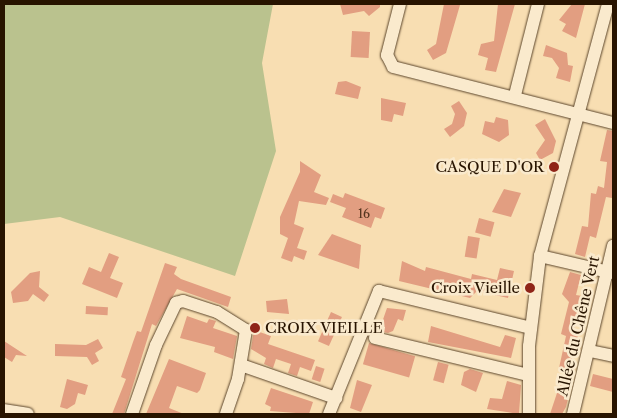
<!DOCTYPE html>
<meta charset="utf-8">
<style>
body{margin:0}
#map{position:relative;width:617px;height:418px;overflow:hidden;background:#f8deb2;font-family:"Libre Caslon Text",serif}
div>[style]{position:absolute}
.green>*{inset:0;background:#bac28e}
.building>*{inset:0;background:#e29e81;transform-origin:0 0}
.roads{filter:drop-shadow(0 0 1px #5c462c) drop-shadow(0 0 1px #5c462c)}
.minor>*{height:12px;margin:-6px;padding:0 6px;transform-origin:6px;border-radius:6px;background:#faeacd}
.dots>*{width:14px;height:14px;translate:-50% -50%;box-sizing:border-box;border:2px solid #faeacd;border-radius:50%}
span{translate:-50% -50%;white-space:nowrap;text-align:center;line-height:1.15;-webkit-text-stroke:5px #faeacd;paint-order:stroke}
.number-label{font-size:12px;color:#563620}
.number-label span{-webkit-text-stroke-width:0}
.poi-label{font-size:15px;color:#281400}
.right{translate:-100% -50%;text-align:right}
.left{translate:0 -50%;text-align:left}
.street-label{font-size:15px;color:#281400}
.frame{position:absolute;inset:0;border:5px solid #281400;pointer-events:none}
</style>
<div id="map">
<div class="green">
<i style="clip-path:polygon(4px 4px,273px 4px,262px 63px,276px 151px,235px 276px,60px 217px,4px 224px)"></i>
</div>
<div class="building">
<i style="clip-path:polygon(340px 4px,380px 4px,380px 7px,369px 16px,364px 11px,343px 15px)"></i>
<i style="clip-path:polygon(444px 4px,460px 5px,446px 53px,433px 60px,427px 50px,436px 44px)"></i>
<i style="clip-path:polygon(498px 4px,515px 4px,496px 72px,485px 70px,488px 58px,478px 55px,481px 44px,494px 41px)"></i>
<i style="clip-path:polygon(572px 4px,585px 4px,576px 38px,562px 31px,566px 24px,559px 20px)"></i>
<i style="left:352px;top:31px;width:18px;height:26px;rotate:3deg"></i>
<i style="clip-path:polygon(546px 45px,567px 53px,568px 65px,573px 66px,570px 82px,556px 78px,559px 68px,552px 58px,543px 56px)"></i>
<i style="clip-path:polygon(346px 81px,361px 87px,358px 99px,335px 94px,338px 82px)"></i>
<i style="clip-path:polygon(381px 98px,406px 103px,403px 116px,394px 114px,392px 122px,381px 120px)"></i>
<i style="clip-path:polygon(459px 101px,467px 113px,464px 126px,450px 137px,444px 129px,452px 124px,455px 114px,451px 106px)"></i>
<i style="clip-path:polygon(496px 117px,508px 120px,509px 135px,499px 142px,482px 134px,485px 121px,494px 123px)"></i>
<i style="clip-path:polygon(545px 119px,556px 141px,553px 153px,540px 160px,536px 153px,545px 140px,535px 125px)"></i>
<i style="clip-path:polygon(607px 130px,613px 131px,613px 194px,612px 198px,606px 197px,596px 238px,590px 236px,585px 257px,575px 254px,582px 226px,588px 227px,591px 193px,596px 194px,598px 186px,604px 188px,607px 162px,600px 161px)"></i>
<i style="clip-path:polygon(300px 161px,321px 175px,314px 192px,329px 198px,326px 205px,299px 201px,294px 224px,304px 228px,297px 248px,307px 251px,304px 260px,294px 256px,292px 262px,281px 258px,288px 238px,280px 234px,280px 217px,300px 172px)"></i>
<i style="clip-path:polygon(504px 189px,521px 193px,511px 217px,492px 212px)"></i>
<i style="clip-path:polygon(345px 193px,385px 208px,381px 219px,375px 217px,371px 228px,342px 217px,346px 208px,330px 202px,333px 194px,343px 198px)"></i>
<i style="left:479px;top:218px;width:16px;height:15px;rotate:15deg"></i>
<i style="clip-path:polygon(332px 234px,361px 245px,359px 269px,318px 255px)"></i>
<i style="left:468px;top:236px;width:12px;height:21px;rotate:9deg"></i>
<i style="clip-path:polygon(109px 253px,119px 257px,110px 278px,123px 283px,117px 298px,82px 284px,89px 267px,101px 272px)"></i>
<i style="clip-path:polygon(402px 261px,425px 271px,426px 267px,471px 279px,472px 274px,497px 280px,500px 268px,514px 271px,508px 298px,477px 291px,470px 298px,399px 281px)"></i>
<i style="clip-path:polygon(165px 263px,177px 267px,174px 274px,181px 279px,231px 297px,228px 307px,177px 289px,156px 326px,152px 324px,124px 414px,112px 414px,126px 379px,121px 377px,133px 342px,137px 331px,141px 332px)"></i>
<i style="clip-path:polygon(40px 271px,39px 287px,49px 295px,44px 302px,33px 294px,28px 301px,13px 303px,11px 292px,30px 273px)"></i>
<i style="clip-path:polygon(570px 272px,581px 275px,576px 295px,582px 296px,574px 329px,579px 331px,571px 363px,576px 365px,566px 407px,562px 414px,550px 414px,565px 369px,559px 368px,566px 336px,561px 334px,569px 302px,562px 294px)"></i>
<i style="clip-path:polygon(287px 299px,289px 314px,267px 312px,266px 301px)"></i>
<i style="left:86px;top:306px;width:22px;height:8px;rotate:3deg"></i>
<i style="clip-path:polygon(387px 308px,406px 310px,403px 321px,398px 319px,393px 331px,388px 333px,379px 331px)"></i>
<i style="left:331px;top:312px;width:12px;height:32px;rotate:24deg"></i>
<i style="clip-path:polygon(187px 316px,207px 323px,209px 319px,216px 321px,213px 328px,237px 336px,233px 359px,214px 352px,215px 347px,180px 338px)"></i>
<i style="clip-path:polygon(431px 326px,500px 347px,505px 335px,516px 338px,511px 358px,428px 342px)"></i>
<i style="clip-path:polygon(254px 330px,271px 336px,268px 344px,315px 360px,311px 371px,300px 367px,297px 376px,288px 373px,291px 364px,276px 359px,273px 368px,264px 364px,266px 358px,251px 349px)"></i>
<i style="clip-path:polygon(98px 339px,103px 348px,95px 353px,99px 361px,92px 365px,87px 357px,55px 356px,55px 344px,86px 345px)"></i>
<i style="clip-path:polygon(4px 341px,27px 356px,16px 355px,12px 362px,4px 357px)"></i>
<i style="left:369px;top:343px;width:48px;height:22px;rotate:16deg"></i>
<i style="clip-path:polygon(169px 359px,206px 373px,200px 390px,197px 393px,177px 386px,169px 408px,184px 414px,146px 414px)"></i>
<i style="left:438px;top:362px;width:11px;height:19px;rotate:15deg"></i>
<i style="left:316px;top:366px;width:9px;height:14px;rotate:18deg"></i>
<i style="clip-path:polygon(470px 369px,483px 373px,476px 392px,461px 385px,464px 372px)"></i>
<i style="clip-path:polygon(593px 374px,613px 379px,613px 392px,590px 386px)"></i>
<i style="clip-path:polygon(67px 379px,88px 385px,85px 395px,78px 393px,75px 404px,67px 409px,60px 407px)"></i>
<i style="clip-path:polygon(357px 380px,372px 385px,361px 412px,350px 408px)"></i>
<i style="clip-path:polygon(507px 381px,521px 385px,519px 414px,487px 409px,490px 398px,502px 399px)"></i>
<i style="clip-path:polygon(271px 388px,313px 402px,309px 414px,270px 411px,271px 407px,265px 404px)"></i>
</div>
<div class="roads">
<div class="minor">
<i style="left:400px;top:4px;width:53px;rotate:104.3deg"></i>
<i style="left:387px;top:55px;width:13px;rotate:63deg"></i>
<i style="left:393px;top:67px;width:227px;rotate:14.3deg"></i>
<i style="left:515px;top:95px;width:94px;rotate:-75.8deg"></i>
<i style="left:540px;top:256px;width:75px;rotate:13.1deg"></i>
<i style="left:375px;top:338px;width:157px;rotate:13.6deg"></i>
<i style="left:590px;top:351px;width:24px;rotate:12deg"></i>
<i style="left:241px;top:365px;width:101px;rotate:19.2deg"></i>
<i style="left:4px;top:410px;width:24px;rotate:9deg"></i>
<i style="left:132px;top:414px;width:73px;rotate:-70.8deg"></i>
<i style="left:156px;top:345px;width:47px;rotate:-64.5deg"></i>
<i style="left:176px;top:303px;width:7px;rotate:-16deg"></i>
<i style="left:183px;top:301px;width:36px;rotate:18deg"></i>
<i style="left:217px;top:312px;width:34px;rotate:32deg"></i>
<i style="left:246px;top:330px;width:50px;rotate:99.3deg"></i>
<i style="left:238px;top:379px;width:37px;rotate:109deg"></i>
<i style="left:329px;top:414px;width:133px;rotate:-67.9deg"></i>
<i style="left:379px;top:291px;width:156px;rotate:13.7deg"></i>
<i style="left:529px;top:414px;width:68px;rotate:-90deg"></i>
<i style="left:529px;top:346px;width:91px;rotate:-83deg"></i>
<i style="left:540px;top:256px;width:261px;rotate:-74.9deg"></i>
<i style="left:573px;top:414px;width:173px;rotate:-76.6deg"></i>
</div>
</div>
<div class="dots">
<i style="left:554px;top:167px;background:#8f2418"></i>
<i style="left:530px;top:288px;background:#8f2418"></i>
<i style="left:255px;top:328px;background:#8f2418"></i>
</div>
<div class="number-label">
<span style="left:364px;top:214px">16</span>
</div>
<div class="poi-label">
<span class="right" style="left:544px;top:167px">CASQUE D'OR</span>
<span class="right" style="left:520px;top:288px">Croix Vieille</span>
<span class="left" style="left:265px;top:328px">CROIX VIEILLE</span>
</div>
<div class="street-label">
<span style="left:578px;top:326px;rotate:-77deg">Allée du Chêne Vert</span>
</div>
<div class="frame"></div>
</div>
